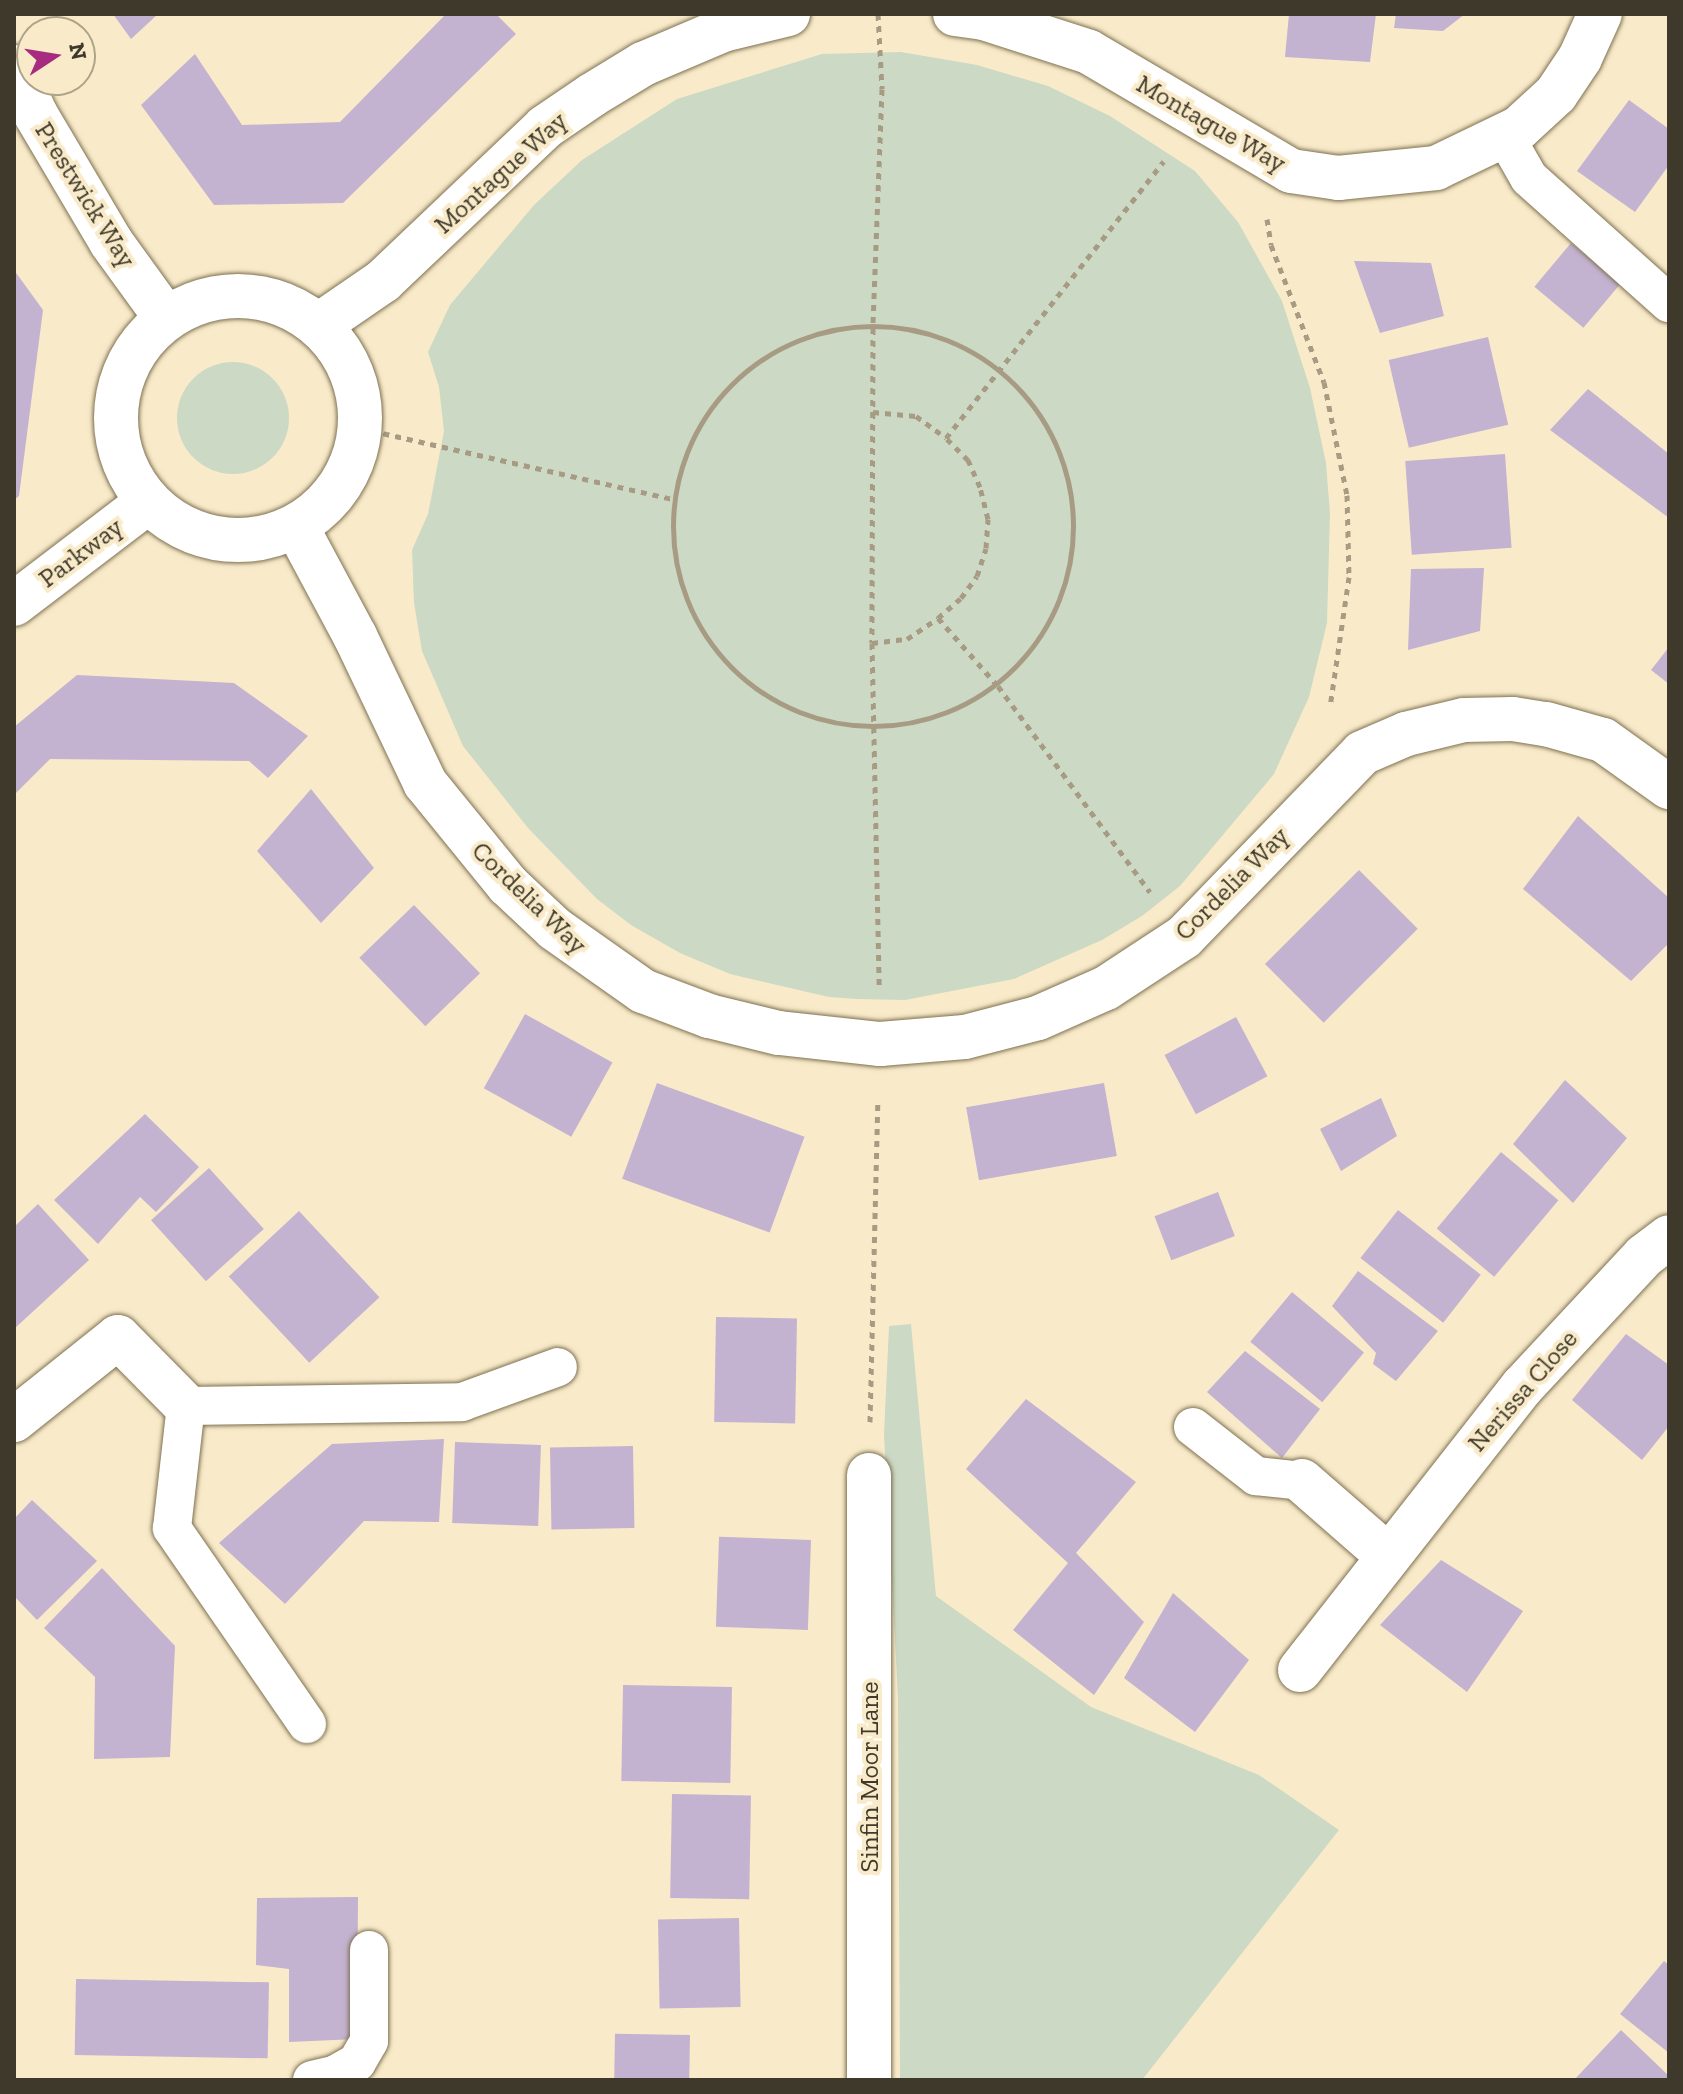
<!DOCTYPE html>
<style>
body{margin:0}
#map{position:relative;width:1683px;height:2094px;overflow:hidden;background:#f9ebc9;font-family:"Zilla Slab",serif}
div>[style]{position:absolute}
.green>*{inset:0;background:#ccd9c5}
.round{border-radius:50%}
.building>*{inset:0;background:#c4b2d1;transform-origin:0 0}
.path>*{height:5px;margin-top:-2.5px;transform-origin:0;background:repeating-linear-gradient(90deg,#a79c83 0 6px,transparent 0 12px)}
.path>.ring{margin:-2.5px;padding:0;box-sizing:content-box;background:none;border:5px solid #a79c83;border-radius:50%}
.roads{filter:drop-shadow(0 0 2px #7e7152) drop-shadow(0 0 2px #7e7152)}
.service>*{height:38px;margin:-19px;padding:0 19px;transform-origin:19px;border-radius:19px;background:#fff}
.minor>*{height:44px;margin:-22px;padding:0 22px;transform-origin:22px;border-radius:22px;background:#fff}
.tertiary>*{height:44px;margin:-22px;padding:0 22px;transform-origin:22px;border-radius:22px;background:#fff}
.tertiary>.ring{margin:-22px;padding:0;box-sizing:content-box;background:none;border:44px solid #fff;border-radius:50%}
span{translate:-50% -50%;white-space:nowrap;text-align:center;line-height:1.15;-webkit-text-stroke:8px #f9ebc9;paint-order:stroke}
.street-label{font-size:26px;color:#3e392b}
.frame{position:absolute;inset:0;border:16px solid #3e392b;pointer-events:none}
.north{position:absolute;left:16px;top:16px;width:80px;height:80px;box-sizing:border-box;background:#f9ebc9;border:2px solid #aea48a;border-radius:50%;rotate:78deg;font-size:22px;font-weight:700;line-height:32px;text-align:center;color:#3e392b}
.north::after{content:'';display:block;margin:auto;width:28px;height:36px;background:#a72c80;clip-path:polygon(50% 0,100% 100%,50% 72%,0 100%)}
</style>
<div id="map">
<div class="green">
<i style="clip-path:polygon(901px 52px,977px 65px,1048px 86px,1110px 116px,1195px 171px,1238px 222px,1282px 301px,1310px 388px,1326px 463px,1330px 513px,1327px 623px,1309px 697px,1274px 774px,1180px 886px,1142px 916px,1102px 940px,1014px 979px,905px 1000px,857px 999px,829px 997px,730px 974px,680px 953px,631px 925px,597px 899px,528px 828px,463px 746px,422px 651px,414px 603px,412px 550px,428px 514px,444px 431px,439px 387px,428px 352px,450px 305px,534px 205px,582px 160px,677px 99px,822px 54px)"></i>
<i class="round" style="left:177px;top:362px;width:112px;height:112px"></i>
<i style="clip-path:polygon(911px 1324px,936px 1596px,1091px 1707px,1259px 1775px,1339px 1830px,1142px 2080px,900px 2080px,898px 1697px,884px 1435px,889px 1326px)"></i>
</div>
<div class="building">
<i style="clip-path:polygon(113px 14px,158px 14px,131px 39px)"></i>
<i style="clip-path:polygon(446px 14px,496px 14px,516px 34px,343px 203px,214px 205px,141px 105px,195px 54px,242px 125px,340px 122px)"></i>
<i style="clip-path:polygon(1289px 14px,1376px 14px,1370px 62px,1285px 57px)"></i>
<i style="clip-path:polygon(1396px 14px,1465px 14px,1443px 31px,1394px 28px)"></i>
<i style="clip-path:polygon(1629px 100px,1669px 129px,1669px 165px,1635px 212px,1577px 171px)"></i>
<i style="left:1571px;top:243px;width:64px;height:57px;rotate:40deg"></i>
<i style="clip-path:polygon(1354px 261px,1431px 263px,1444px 316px,1380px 333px)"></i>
<i style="clip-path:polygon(14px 270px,43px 310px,19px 496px,14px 500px)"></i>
<i style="left:1488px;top:337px;width:90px;height:102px;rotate:77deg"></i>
<i style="clip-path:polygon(1588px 389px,1669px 454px,1669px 518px,1550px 430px)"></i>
<i style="left:1505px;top:454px;width:94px;height:100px;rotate:86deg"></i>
<i style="clip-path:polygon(1484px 568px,1480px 631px,1408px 650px,1411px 569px)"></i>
<i style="clip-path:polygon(1669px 647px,1669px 684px,1651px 670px)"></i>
<i style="clip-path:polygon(77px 675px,234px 683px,308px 736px,268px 778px,249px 761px,50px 759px,14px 795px,14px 727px)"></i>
<i style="clip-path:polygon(311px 789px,374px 868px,321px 923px,257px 851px)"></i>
<i style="clip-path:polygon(1578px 816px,1669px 898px,1669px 943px,1631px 981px,1523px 889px)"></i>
<i style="left:1359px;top:870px;width:83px;height:133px;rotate:45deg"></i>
<i style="left:414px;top:905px;width:95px;height:76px;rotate:46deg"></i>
<i style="left:525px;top:1014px;width:100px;height:85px;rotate:29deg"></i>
<i style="left:1236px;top:1017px;width:67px;height:81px;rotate:62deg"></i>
<i style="clip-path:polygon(1565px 1080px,1627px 1138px,1573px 1203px,1513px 1144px)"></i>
<i style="left:657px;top:1083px;width:157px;height:102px;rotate:20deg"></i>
<i style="left:1104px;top:1083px;width:74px;height:140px;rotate:80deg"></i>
<i style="clip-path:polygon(1381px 1098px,1397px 1136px,1341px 1171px,1320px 1129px)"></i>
<i style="clip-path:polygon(145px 1114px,199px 1167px,156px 1212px,140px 1197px,98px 1244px,54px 1200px)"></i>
<i style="left:1501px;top:1152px;width:75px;height:100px;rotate:40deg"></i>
<i style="left:209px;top:1168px;width:82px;height:78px;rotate:48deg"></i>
<i style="left:1218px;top:1192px;width:47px;height:68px;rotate:69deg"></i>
<i style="clip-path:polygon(38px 1204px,89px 1260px,14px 1329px,14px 1227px)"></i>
<i style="left:1398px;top:1210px;width:105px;height:61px;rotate:38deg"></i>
<i style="left:299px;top:1211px;width:118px;height:96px;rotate:47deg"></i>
<i style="clip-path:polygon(1358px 1271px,1438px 1331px,1396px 1381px,1373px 1364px,1376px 1353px,1332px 1306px)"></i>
<i style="left:1292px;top:1292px;width:94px;height:65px;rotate:40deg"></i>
<i style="left:716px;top:1317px;width:81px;height:105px;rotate:1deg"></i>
<i style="clip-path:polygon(1626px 1334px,1669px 1365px,1669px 1426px,1642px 1460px,1572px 1400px)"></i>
<i style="clip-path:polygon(1245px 1351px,1320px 1409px,1282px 1458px,1207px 1392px)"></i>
<i style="clip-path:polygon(1026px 1399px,1136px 1482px,1076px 1553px,1144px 1622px,1094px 1695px,1013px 1630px,1068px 1563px,966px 1469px)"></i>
<i style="clip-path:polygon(444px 1439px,439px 1522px,364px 1521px,285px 1604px,219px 1543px,332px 1444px)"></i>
<i style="left:455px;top:1442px;width:86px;height:81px;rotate:2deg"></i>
<i style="left:633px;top:1446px;width:82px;height:83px;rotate:89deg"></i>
<i style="clip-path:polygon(32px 1500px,97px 1561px,37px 1620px,14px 1596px,14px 1519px)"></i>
<i style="left:811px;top:1540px;width:90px;height:92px;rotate:92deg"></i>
<i style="clip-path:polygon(1441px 1560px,1523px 1611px,1467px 1692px,1380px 1625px)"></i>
<i style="clip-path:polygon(102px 1568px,175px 1646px,170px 1757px,94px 1759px,95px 1677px,44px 1628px)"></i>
<i style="clip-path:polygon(1173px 1593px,1249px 1660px,1195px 1732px,1124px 1678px)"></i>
<i style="left:623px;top:1685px;width:109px;height:96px;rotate:1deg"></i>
<i style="left:672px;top:1794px;width:79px;height:104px;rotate:1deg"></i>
<i style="clip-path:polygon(358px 1897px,357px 2039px,289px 2042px,289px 1969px,256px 1965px,257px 1898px)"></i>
<i style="left:739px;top:1918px;width:89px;height:81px;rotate:89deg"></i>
<i style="clip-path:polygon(1664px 1961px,1669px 1965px,1669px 2053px,1620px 2014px)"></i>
<i style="left:76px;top:1979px;width:193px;height:76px;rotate:1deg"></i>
<i style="clip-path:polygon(1621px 2030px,1669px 2076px,1669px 2080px,1574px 2080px)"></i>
<i style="left:690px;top:2035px;width:45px;height:75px;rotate:91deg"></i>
</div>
<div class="path">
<i style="left:878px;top:14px;width:75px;rotate:86.9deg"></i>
<i style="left:882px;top:89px;width:239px;rotate:92.2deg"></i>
<i style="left:873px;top:328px;width:315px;rotate:90.2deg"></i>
<i style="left:872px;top:643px;width:347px;rotate:88.8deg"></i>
<i style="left:1267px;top:219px;width:26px;rotate:81deg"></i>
<i style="left:1271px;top:245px;width:147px;rotate:68.9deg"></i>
<i style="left:1324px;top:382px;width:115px;rotate:78.5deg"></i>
<i style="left:1347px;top:495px;width:82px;rotate:88.6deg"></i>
<i style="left:1349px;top:577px;width:131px;rotate:98.3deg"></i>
<i class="ring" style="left:673px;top:326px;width:395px;height:395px"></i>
<i style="left:873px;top:412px;width:43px;rotate:5.3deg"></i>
<i style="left:916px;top:416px;width:37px;rotate:36deg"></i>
<i style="left:946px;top:438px;width:352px;rotate:-51.8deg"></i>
<i style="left:360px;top:428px;width:321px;rotate:12.8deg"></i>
<i style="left:938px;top:618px;width:30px;rotate:-41deg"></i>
<i style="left:961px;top:598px;width:27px;rotate:-54deg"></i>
<i style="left:977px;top:576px;width:29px;rotate:-72deg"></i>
<i style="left:986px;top:548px;width:29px;rotate:-86deg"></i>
<i style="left:988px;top:519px;width:33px;rotate:-104deg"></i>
<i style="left:980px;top:487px;width:30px;rotate:-114deg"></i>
<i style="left:968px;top:460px;width:31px;rotate:-135deg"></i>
<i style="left:872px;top:643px;width:35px;rotate:-7deg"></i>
<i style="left:907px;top:639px;width:37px;rotate:-34deg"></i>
<i style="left:938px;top:618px;width:91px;rotate:48.6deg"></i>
<i style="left:998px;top:686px;width:256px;rotate:53.6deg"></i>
<i style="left:870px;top:1422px;width:322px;rotate:-88.6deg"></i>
</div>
<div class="roads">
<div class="service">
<i style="left:1505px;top:136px;width:48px;rotate:60.3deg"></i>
<i style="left:1529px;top:178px;width:188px;rotate:41.8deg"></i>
<i style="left:1193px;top:1427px;width:80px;rotate:37.9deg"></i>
<i style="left:1256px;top:1476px;width:46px;rotate:6.2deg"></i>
<i style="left:307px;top:1724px;width:238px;rotate:-124.6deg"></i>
<i style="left:172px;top:1528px;width:123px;rotate:-83.5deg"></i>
<i style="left:186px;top:1406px;width:276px;rotate:-0.8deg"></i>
<i style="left:462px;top:1402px;width:102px;rotate:-20deg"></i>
<i style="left:312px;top:2080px;width:23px;rotate:-13deg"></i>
<i style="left:334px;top:2075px;width:26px;rotate:-29deg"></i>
<i style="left:357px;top:2062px;width:24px;rotate:-60deg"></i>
<i style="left:369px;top:2041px;width:91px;rotate:-90deg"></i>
</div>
<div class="minor">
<i style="left:955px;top:14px;width:29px;rotate:8deg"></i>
<i style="left:984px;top:18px;width:110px;rotate:17.9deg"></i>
<i style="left:1089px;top:52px;width:234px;rotate:30.5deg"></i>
<i style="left:1291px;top:171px;width:48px;rotate:8.5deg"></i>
<i style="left:1338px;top:178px;width:99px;rotate:-5.8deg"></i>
<i style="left:1436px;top:168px;width:92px;rotate:-25.7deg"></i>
<i style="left:1519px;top:128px;width:50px;rotate:-42.6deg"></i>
<i style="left:1556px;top:94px;width:43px;rotate:-56.3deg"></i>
<i style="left:1580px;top:58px;width:48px;rotate:-65.6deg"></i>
<i style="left:319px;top:325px;width:78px;rotate:-34.5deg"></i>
<i style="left:383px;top:281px;width:224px;rotate:-43.5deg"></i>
<i style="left:545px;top:127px;width:57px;rotate:-34.2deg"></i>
<i style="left:592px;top:95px;width:60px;rotate:-31.3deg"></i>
<i style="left:643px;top:64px;width:87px;rotate:-23deg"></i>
<i style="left:723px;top:30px;width:67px;rotate:-13.8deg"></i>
<i style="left:296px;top:526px;width:125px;rotate:61.8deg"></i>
<i style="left:355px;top:636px;width:163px;rotate:64.5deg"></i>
<i style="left:425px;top:783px;width:132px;rotate:50.9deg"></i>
<i style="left:508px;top:885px;width:64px;rotate:43.1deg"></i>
<i style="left:555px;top:929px;width:108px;rotate:35.2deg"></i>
<i style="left:643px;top:991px;width:71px;rotate:20.7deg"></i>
<i style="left:709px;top:1016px;width:72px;rotate:13.7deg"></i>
<i style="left:779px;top:1033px;width:102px;rotate:6.2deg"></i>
<i style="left:880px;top:1044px;width:85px;rotate:-4.7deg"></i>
<i style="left:965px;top:1037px;width:75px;rotate:-14.6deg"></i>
<i style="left:1038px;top:1018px;width:74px;rotate:-23.8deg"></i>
<i style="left:1106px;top:988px;width:93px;rotate:-33.2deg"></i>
<i style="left:1184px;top:937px;width:256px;rotate:-45.9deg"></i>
<i style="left:1362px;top:753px;width:48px;rotate:-23.4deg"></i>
<i style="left:1406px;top:734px;width:60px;rotate:-13.6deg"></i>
<i style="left:1464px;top:720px;width:49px;rotate:-1.2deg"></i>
<i style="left:1513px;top:719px;width:33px;rotate:9deg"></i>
<i style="left:1546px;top:724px;width:59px;rotate:15.7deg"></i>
<i style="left:1603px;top:740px;width:81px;rotate:35.5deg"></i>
<i style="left:14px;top:1420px;width:133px;rotate:-38.6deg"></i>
<i style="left:118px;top:1337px;width:97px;rotate:45.4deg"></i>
<i style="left:1302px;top:1481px;width:114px;rotate:41.1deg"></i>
<i style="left:1300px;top:1670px;width:360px;rotate:-51.9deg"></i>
<i style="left:1522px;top:1387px;width:179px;rotate:-47deg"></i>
<i style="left:1644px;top:1256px;width:31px;rotate:-37deg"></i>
<i style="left:869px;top:2080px;width:605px;rotate:-90deg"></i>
</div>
<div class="tertiary">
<i style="left:14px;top:67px;width:53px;rotate:65.4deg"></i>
<i style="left:36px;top:115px;width:147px;rotate:59.4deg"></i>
<i style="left:111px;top:242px;width:94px;rotate:54.1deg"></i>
<i class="ring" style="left:116px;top:296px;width:200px;height:200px"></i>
<i style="left:14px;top:604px;width:168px;rotate:-37.3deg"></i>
</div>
</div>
<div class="street-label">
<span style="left:1211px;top:124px;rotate:30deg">Montague Way</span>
<span style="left:501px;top:173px;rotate:-42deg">Montague Way</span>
<span style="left:85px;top:195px;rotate:58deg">Prestwick Way</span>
<span style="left:81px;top:553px;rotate:-37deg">Parkway</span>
<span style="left:1232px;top:884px;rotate:-45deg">Cordelia Way</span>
<span style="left:529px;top:898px;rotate:44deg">Cordelia Way</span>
<span style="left:1523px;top:1391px;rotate:-49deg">Nerissa Close</span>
<span style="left:870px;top:1777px;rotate:-90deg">Sinfin Moor Lane</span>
</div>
<div class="frame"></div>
<div class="north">N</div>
</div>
